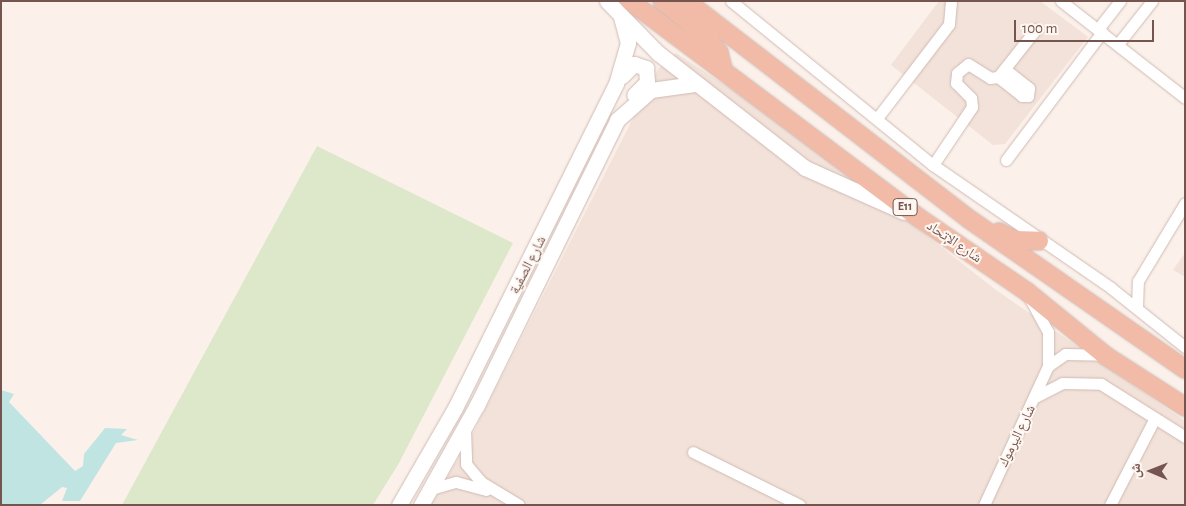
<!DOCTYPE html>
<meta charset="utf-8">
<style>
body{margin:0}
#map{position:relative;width:1186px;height:506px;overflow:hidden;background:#fbf1ea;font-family:"Alegreya Sans","Noto Naskh Arabic",sans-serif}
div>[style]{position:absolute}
.residential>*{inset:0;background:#f2e2d9}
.green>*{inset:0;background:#dce8c9}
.water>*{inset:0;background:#c0e4e2}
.roads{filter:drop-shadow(0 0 1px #cfbab3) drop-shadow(0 0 1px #cfbab3)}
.minor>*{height:11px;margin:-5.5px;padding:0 5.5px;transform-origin:5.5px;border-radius:5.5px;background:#fff}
.secondary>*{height:15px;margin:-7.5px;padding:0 7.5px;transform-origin:7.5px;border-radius:7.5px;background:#fff}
.trunk>*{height:18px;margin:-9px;padding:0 9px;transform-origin:9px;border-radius:9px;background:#f2bba8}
span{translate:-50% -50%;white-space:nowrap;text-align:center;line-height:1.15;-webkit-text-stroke:4px #fef6f1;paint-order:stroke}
.shield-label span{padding:1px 4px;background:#fef6f1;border:1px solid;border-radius:4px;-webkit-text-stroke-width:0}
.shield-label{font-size:12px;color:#74554f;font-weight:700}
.street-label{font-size:14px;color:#74554f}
.frame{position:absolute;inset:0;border:2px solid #74554f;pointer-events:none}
.north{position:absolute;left:1126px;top:446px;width:50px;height:50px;-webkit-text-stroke:4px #fef6f1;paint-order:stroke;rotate:271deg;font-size:14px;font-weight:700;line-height:20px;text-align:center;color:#74554f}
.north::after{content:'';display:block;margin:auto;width:18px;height:22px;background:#74554f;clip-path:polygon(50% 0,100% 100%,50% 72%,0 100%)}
.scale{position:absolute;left:1014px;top:20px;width:140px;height:22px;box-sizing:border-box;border:2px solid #74554f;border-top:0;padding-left:6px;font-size:15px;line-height:18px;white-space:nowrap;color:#74554f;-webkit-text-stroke:4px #fef6f1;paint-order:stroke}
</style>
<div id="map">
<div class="residential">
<i style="clip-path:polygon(939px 1px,1040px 1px,1088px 37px,1005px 144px,993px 145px,891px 65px)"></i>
<i style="clip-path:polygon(676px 53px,783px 123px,996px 290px,1185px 421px,1185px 505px,431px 505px,472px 435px,658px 69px)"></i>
<i style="clip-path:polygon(1185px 253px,1185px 277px,1173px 270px)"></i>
</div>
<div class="green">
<i style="clip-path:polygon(317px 146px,513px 243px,399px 463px,373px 505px,122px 505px)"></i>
</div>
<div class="water">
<i style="clip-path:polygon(1px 390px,14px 394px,9px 402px,75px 471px,83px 466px,84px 454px,105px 428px,127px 429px,121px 435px,138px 440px,116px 443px,80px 501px,62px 501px,67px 488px,62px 487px,40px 505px,1px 505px)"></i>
</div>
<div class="roads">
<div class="minor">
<i style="left:731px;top:1px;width:260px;rotate:39.1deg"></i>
<i style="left:933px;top:165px;width:216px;rotate:34.6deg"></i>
<i style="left:1111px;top:288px;width:95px;rotate:38.6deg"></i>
<i style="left:1061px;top:1px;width:157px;rotate:38deg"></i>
<i style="left:1098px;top:29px;width:36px;rotate:-52deg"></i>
<i style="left:1118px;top:44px;width:55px;rotate:-51.7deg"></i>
<i style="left:998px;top:77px;width:31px;rotate:38deg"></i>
<i style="left:1022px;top:96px;width:6px"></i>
<i style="left:1028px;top:96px;width:8px;rotate:-83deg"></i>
<i style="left:1029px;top:88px;width:31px;rotate:-142deg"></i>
<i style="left:878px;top:117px;width:117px;rotate:-52.6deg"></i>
<i style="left:949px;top:24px;width:23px;rotate:-85deg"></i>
<i style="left:1006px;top:160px;width:160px;rotate:-53.1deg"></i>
<i style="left:933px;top:165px;width:70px;rotate:-56.1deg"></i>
<i style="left:972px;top:107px;width:9px;rotate:-96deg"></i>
<i style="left:971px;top:98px;width:21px;rotate:-135deg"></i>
<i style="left:956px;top:83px;width:10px;rotate:-84deg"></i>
<i style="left:957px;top:73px;width:14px;rotate:-39deg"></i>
<i style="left:968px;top:64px;width:26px;rotate:32deg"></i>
<i style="left:990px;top:78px;width:8px;rotate:-7deg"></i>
<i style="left:998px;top:77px;width:61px;rotate:-51.6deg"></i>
<i style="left:1137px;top:307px;width:26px;rotate:-88deg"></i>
<i style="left:1138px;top:281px;width:91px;rotate:-58.9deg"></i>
<i style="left:1048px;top:366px;width:21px;rotate:-35deg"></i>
<i style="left:1065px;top:354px;width:39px;rotate:1deg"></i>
<i style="left:1035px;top:397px;width:30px;rotate:-27deg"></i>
<i style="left:1062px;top:383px;width:39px;rotate:1deg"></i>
<i style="left:1101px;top:384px;width:99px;rotate:32.2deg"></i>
<i style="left:465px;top:429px;width:35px;rotate:88deg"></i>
<i style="left:466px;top:464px;width:23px;rotate:50deg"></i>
<i style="left:481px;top:482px;width:44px;rotate:31.2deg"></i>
<i style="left:693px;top:452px;width:119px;rotate:26.4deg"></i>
<i style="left:431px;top:489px;width:26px;rotate:-16deg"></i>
<i style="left:456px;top:482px;width:31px;rotate:15deg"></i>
<i style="left:984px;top:505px;width:153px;rotate:-65.3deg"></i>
<i style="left:1048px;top:366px;width:34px;rotate:-90deg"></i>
<i style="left:1048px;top:332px;width:42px;rotate:-118.4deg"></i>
<i style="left:1110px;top:505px;width:98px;rotate:-62.7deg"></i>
</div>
<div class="secondary">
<i style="left:607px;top:1px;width:73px;rotate:45.6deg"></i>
<i style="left:658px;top:53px;width:187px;rotate:38deg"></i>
<i style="left:805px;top:168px;width:108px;rotate:24deg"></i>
<i style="left:622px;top:76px;width:17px;rotate:-45deg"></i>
<i style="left:634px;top:64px;width:13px;rotate:18deg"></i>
<i style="left:646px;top:68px;width:14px;rotate:86deg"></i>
<i style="left:647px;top:82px;width:18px;rotate:135deg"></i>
<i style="left:399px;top:505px;width:112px;rotate:-60deg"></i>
<i style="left:455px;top:408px;width:362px;rotate:-63.6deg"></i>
<i style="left:616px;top:84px;width:43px;rotate:-73.7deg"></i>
<i style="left:628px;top:43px;width:28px;rotate:-105deg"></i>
<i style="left:421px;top:505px;width:115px;rotate:-60.8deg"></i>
<i style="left:477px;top:405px;width:318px;rotate:-63.8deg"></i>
<i style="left:617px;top:120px;width:45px;rotate:-41.4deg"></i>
<i style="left:651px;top:90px;width:44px;rotate:-7.8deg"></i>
</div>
<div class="trunk">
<i style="left:630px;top:1px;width:361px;rotate:36.9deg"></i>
<i style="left:919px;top:218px;width:130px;rotate:34.3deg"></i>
<i style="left:1026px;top:291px;width:103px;rotate:39.1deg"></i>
<i style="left:1106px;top:356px;width:94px;rotate:32.8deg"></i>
<i style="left:662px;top:1px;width:55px;rotate:38.3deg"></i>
<i style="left:705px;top:35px;width:23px;rotate:52deg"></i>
<i style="left:719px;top:53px;width:16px;rotate:76deg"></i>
<i style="left:686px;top:1px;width:357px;rotate:37.6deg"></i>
<i style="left:969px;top:219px;width:263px;rotate:34.8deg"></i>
<i style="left:999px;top:232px;width:18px;rotate:27deg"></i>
<i style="left:1015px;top:240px;width:24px;rotate:2deg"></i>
</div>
</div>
<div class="shield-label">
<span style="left:905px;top:207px">E11</span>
</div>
<div class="street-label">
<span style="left:954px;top:242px;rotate:34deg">شارع الإتحاد</span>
<span style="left:528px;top:265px;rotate:-63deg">شارع الصفية</span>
<span style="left:1017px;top:436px;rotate:-64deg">شارع اليرموك</span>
</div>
<div class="frame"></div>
<div class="north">ش</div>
<div class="scale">100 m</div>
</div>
